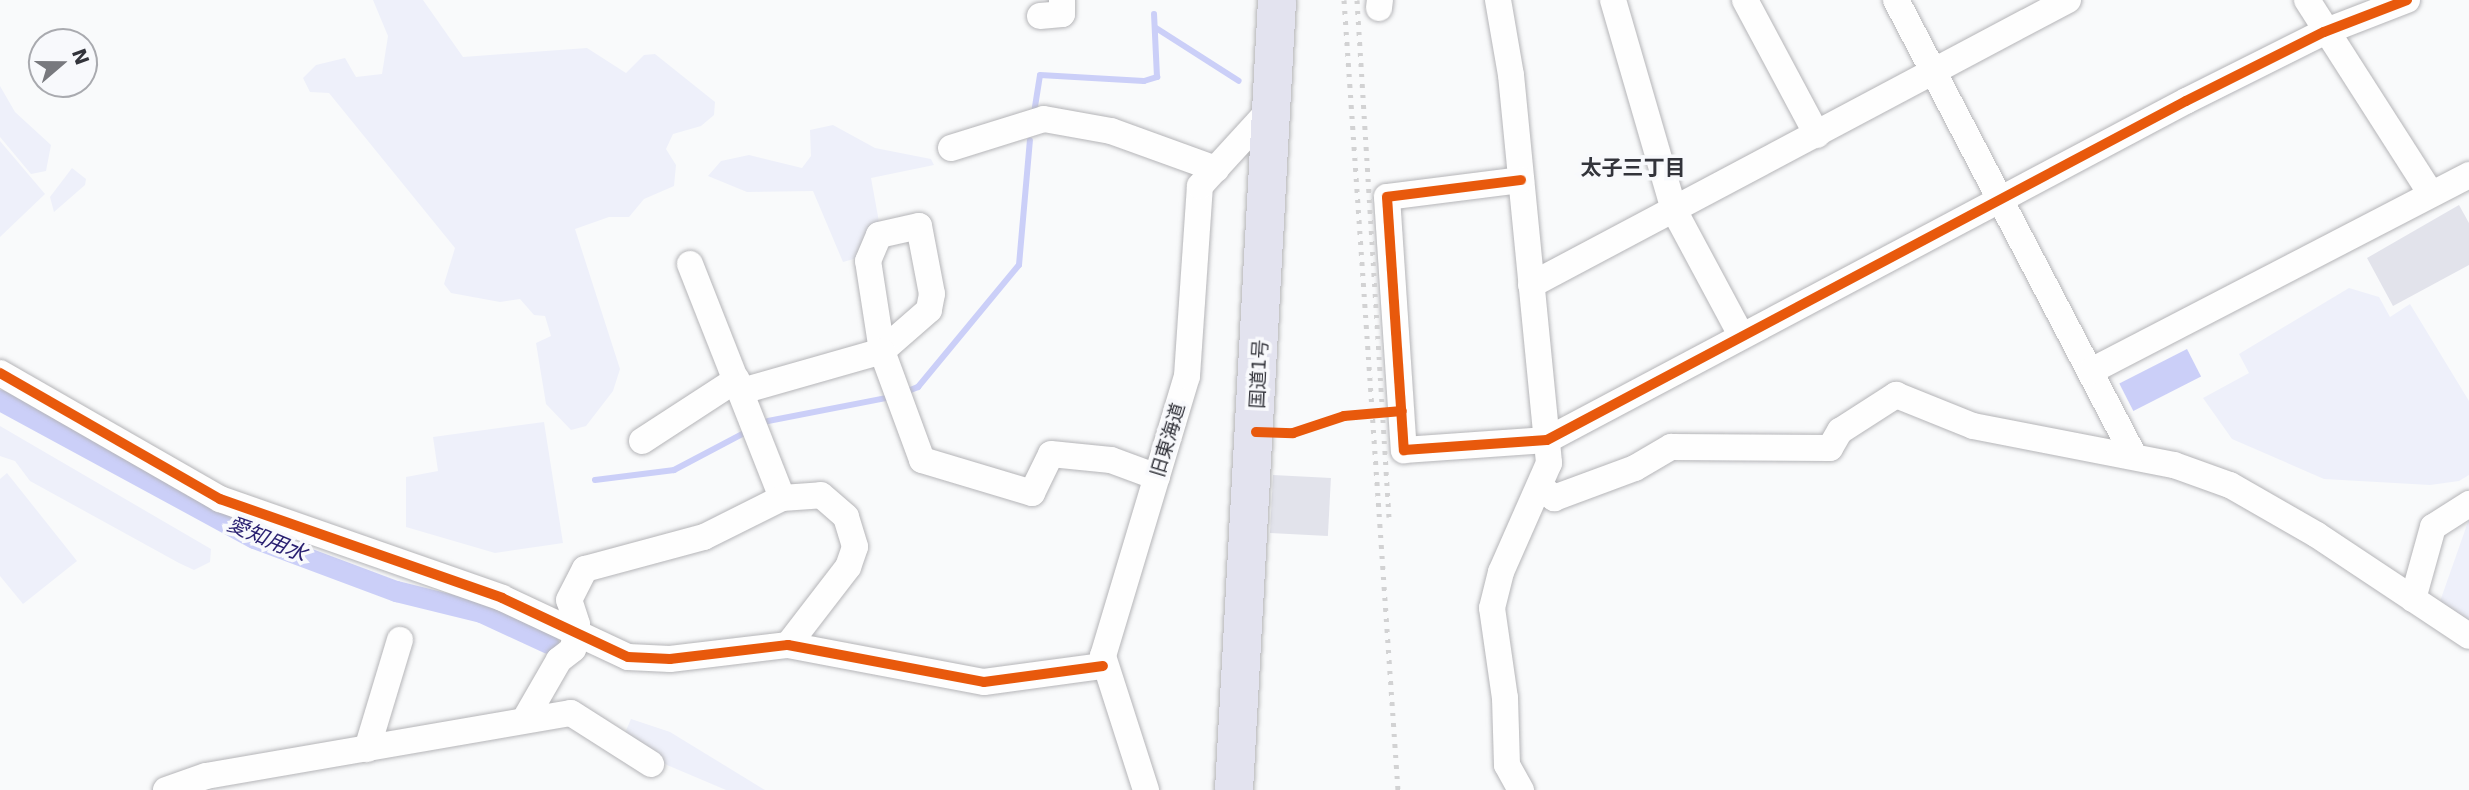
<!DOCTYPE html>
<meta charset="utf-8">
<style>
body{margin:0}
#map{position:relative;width:2469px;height:790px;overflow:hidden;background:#f9fafb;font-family:"DejaVu Sans","Noto Sans JP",sans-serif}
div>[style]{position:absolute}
.green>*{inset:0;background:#eef0fa}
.water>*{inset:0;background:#cbcff8;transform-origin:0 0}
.stream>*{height:6px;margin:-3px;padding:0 3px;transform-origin:3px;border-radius:3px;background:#cbcff8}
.canal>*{height:21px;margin:-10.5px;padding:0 10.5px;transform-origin:10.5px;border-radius:10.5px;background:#cbcff8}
.building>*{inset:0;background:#e2e3eb;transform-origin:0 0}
.roads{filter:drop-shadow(0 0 2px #b5b5b8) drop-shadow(0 0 2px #b5b5b8)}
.minor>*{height:26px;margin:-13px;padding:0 13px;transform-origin:13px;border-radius:13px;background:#fefefe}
.highway>*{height:38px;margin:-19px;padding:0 19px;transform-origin:19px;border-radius:19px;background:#e3e3ef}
.rail>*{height:5px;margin-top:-2.5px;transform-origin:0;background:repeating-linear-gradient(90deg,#d2d2d3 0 3.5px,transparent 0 10.5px)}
.cycleway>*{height:10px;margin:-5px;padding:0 5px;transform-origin:5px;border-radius:5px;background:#e8590c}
span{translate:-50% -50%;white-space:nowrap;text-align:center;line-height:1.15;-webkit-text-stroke:7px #f8f9fc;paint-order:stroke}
.street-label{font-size:19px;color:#33343b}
.neighbourhood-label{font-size:21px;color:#33343b;font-weight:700}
.water-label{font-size:21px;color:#2a2171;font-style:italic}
.north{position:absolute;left:28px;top:28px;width:70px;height:70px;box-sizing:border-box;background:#f8f9fc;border:2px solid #a9aaaf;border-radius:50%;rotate:70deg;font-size:19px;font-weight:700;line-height:28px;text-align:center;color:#33343b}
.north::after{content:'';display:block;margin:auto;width:24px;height:32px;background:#78797e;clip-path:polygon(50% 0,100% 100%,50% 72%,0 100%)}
</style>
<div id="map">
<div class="green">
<i style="clip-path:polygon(373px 0,423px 0,463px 57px,587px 48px,626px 73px,644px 55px,655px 54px,715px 102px,714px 115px,701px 126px,673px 134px,666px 149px,676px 165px,674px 186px,644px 199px,629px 217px,609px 217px,575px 229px,620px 369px,613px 391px,586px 426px,571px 430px,546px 404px,536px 343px,551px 336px,545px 316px,534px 315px,520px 299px,500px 302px,451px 293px,444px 284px,455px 248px,329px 93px,310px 92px,303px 78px,316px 65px,345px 58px,356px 77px,382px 74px,388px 36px)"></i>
<i style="clip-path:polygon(0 86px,15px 112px,51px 145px,46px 171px,31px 174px,0 137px)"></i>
<i style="clip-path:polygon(833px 125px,875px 148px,931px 159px,934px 165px,871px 178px,879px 222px,864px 256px,843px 262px,813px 191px,747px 192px,708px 176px,721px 161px,749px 155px,802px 168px,811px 156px,810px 130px)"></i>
<i style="clip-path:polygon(0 141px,45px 194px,0 237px)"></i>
<i style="clip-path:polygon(72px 168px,86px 179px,85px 185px,54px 212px,50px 197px)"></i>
<i style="clip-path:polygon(2349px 288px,2379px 297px,2390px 317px,2410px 304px,2469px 401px,2469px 475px,2459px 481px,2430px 485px,2324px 479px,2232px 439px,2203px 398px,2249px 373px,2239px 354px)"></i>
<i style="clip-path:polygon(544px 422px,563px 543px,495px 553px,406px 527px,406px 477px,438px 471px,433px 437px)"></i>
<i style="clip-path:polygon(0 426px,211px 549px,210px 562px,194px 570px,179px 563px,30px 481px,15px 461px,0 456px)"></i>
<i style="clip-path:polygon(7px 473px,77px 561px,23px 604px,0 576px,0 479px)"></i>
<i style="clip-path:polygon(2469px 519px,2469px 624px,2437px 610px)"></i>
<i style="clip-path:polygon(631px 719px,670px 732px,765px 790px,726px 790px,667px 765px,637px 748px,625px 733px)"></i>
</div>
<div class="water">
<i style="left:2187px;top:349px;width:31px;height:76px;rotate:63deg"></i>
</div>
<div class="stream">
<i style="left:1156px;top:28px;width:98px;rotate:32.6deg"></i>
<i style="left:1034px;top:113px;width:38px;rotate:-81deg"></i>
<i style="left:1040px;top:75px;width:104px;rotate:3.3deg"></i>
<i style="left:1144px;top:81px;width:14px;rotate:-17deg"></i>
<i style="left:1157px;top:77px;width:63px;rotate:-92.7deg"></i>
<i style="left:908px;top:391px;width:11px;rotate:-22deg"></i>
<i style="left:918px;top:387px;width:158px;rotate:-50.4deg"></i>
<i style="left:1019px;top:265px;width:125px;rotate:-85deg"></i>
<i style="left:768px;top:421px;width:125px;rotate:-11deg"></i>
<i style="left:595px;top:480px;width:80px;rotate:-7.2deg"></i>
<i style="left:674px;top:470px;width:86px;rotate:-27.8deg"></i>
</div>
<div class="canal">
<i style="left:0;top:400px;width:289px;rotate:28.5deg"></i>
<i style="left:254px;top:538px;width:152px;rotate:20.5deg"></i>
<i style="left:396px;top:591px;width:88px;rotate:13.9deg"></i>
<i style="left:481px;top:612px;width:74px;rotate:24.8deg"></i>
</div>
<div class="building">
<i style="clip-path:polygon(2459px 205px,2469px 223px,2469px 265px,2393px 306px,2367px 258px)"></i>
<i style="left:1273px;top:475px;width:58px;height:58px;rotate:3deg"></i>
</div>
<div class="roads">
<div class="minor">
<i style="left:1498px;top:0;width:76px;rotate:80.2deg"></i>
<i style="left:1511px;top:75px;width:390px;rotate:84.4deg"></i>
<i style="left:1549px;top:463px;width:119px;rotate:113.8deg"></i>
<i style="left:1501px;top:572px;width:37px;rotate:104deg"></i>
<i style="left:1492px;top:608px;width:91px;rotate:81.8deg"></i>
<i style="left:1505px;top:698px;width:67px;rotate:88.3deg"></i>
<i style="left:1507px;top:765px;width:29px;rotate:61deg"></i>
<i style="left:1613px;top:0;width:219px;rotate:73.8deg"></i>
<i style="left:1674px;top:210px;width:142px;rotate:61.8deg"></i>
<i style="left:1745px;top:0;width:153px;rotate:61.9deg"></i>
<i style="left:1896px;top:0;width:514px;rotate:62.44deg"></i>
<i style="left:2307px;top:0;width:228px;rotate:57.4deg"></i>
<i style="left:1379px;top:8px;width:8px;rotate:-83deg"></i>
<i style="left:1040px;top:16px;width:22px;rotate:-5deg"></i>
<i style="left:1062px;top:14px;width:14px;rotate:-90deg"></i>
<i style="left:951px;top:148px;width:97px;rotate:-17.3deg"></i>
<i style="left:1044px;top:119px;width:68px;rotate:10.2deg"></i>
<i style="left:1111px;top:131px;width:112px;rotate:19.9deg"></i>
<i style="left:1521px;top:180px;width:135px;rotate:172.8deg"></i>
<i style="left:1387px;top:197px;width:254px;rotate:86.2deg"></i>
<i style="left:1404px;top:450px;width:143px;rotate:-4deg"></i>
<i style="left:1547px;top:440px;width:723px;rotate:-27.95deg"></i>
<i style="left:2186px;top:101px;width:154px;rotate:-26.6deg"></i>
<i style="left:2324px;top:32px;width:89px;rotate:-21.1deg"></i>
<i style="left:919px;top:226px;width:69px;rotate:79.2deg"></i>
<i style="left:932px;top:294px;width:16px;rotate:101deg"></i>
<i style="left:929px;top:310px;width:62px;rotate:138.9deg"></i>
<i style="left:882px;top:351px;width:91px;rotate:-98.8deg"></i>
<i style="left:868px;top:261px;width:28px;rotate:-67deg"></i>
<i style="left:879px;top:235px;width:41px;rotate:-12.7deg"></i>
<i style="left:690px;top:264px;width:251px;rotate:68.5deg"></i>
<i style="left:1531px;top:285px;width:608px;rotate:-27.96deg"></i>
<i style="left:2091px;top:371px;width:426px;rotate:-27.4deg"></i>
<i style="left:0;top:373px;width:254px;rotate:29.8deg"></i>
<i style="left:220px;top:499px;width:299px;rotate:19.3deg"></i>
<i style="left:502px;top:598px;width:139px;rotate:25.1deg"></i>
<i style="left:628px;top:657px;width:42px;rotate:2.7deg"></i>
<i style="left:670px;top:659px;width:119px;rotate:-6.8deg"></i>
<i style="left:788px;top:645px;width:199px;rotate:10.7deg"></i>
<i style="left:984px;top:682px;width:120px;rotate:-7.7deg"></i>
<i style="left:742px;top:391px;width:146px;rotate:-15.9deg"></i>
<i style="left:882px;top:351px;width:116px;rotate:69.8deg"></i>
<i style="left:922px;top:460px;width:115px;rotate:16.7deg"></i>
<i style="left:1032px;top:493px;width:43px;rotate:-64deg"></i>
<i style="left:1051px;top:454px;width:60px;rotate:5.7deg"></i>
<i style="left:1111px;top:460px;width:49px;rotate:20.3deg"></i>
<i style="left:642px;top:441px;width:113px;rotate:-33.1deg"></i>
<i style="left:1542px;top:488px;width:16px;rotate:40deg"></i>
<i style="left:1554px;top:498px;width:86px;rotate:-20.3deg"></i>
<i style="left:1635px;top:468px;width:42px;rotate:-30.3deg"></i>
<i style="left:1671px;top:447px;width:159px;rotate:0.4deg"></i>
<i style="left:1830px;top:448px;width:20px;rotate:-60deg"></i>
<i style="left:1840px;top:431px;width:67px;rotate:-32.7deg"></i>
<i style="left:1896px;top:395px;width:83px;rotate:21.9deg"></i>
<i style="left:1973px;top:426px;width:205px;rotate:11deg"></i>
<i style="left:2174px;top:465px;width:59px;rotate:19.7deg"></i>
<i style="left:2230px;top:485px;width:100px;rotate:29.9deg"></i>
<i style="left:2317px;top:535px;width:182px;rotate:33.6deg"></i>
<i style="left:2413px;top:599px;width:75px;rotate:-74.5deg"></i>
<i style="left:2433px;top:527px;width:43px;rotate:-32.6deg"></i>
<i style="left:525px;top:719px;width:68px;rotate:-60deg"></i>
<i style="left:559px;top:660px;width:18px;rotate:-38deg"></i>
<i style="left:573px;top:649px;width:25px;rotate:-81deg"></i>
<i style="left:577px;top:624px;width:25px;rotate:-108deg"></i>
<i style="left:569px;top:600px;width:35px;rotate:-63deg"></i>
<i style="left:585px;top:569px;width:123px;rotate:-15.1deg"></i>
<i style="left:704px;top:537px;width:87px;rotate:-26.6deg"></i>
<i style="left:782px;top:498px;width:39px;rotate:-4deg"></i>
<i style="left:821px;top:495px;width:33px;rotate:41deg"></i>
<i style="left:846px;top:517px;width:31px;rotate:73deg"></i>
<i style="left:855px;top:547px;width:21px;rotate:109deg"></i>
<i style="left:848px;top:567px;width:98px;rotate:127.6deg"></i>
<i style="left:367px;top:749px;width:114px;rotate:-73.2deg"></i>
<i style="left:166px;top:790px;width:42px;rotate:-19.3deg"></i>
<i style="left:206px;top:776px;width:370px;rotate:-9.8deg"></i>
<i style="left:571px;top:713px;width:95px;rotate:32.5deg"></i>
<i style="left:1146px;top:790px;width:141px;rotate:-107.8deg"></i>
<i style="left:1103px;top:656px;width:292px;rotate:-73.3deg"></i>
<i style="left:1187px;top:376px;width:190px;rotate:-86.1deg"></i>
<i style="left:1200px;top:186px;width:110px;rotate:-47.6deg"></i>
</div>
<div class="highway">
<i style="left:1234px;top:790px;width:791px;rotate:-86.88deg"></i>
</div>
</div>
<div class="rail">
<i style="left:1344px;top:0;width:792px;rotate:86.09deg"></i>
<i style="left:1357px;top:0;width:518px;rotate:86.46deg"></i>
</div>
<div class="cycleway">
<i style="left:1521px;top:180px;width:135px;rotate:172.8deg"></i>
<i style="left:1387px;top:197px;width:254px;rotate:86.2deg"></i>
<i style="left:1404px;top:450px;width:143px;rotate:-4deg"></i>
<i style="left:1547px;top:440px;width:723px;rotate:-27.95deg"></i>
<i style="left:2186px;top:101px;width:154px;rotate:-26.6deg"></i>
<i style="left:2324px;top:32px;width:89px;rotate:-21.1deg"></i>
<i style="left:0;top:373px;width:254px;rotate:29.8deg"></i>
<i style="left:220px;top:499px;width:299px;rotate:19.3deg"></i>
<i style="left:502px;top:598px;width:139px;rotate:25.1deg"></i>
<i style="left:628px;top:657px;width:42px;rotate:2.7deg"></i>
<i style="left:670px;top:659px;width:119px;rotate:-6.8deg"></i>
<i style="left:788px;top:645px;width:199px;rotate:10.7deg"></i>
<i style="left:984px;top:682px;width:120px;rotate:-7.7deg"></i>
<i style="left:1256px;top:432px;width:37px;rotate:2deg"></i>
<i style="left:1293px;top:433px;width:54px;rotate:-18.4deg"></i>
<i style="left:1344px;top:416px;width:58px;rotate:-4.9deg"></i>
</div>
<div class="street-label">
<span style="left:1259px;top:374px;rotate:-87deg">国道1号</span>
<span style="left:1168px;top:440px;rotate:-73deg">旧東海道</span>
</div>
<div class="neighbourhood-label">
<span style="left:1633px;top:168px">太子三丁目</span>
</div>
<div class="water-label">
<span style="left:267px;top:539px;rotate:23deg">愛知用水</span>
</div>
<div class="north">N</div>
</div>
